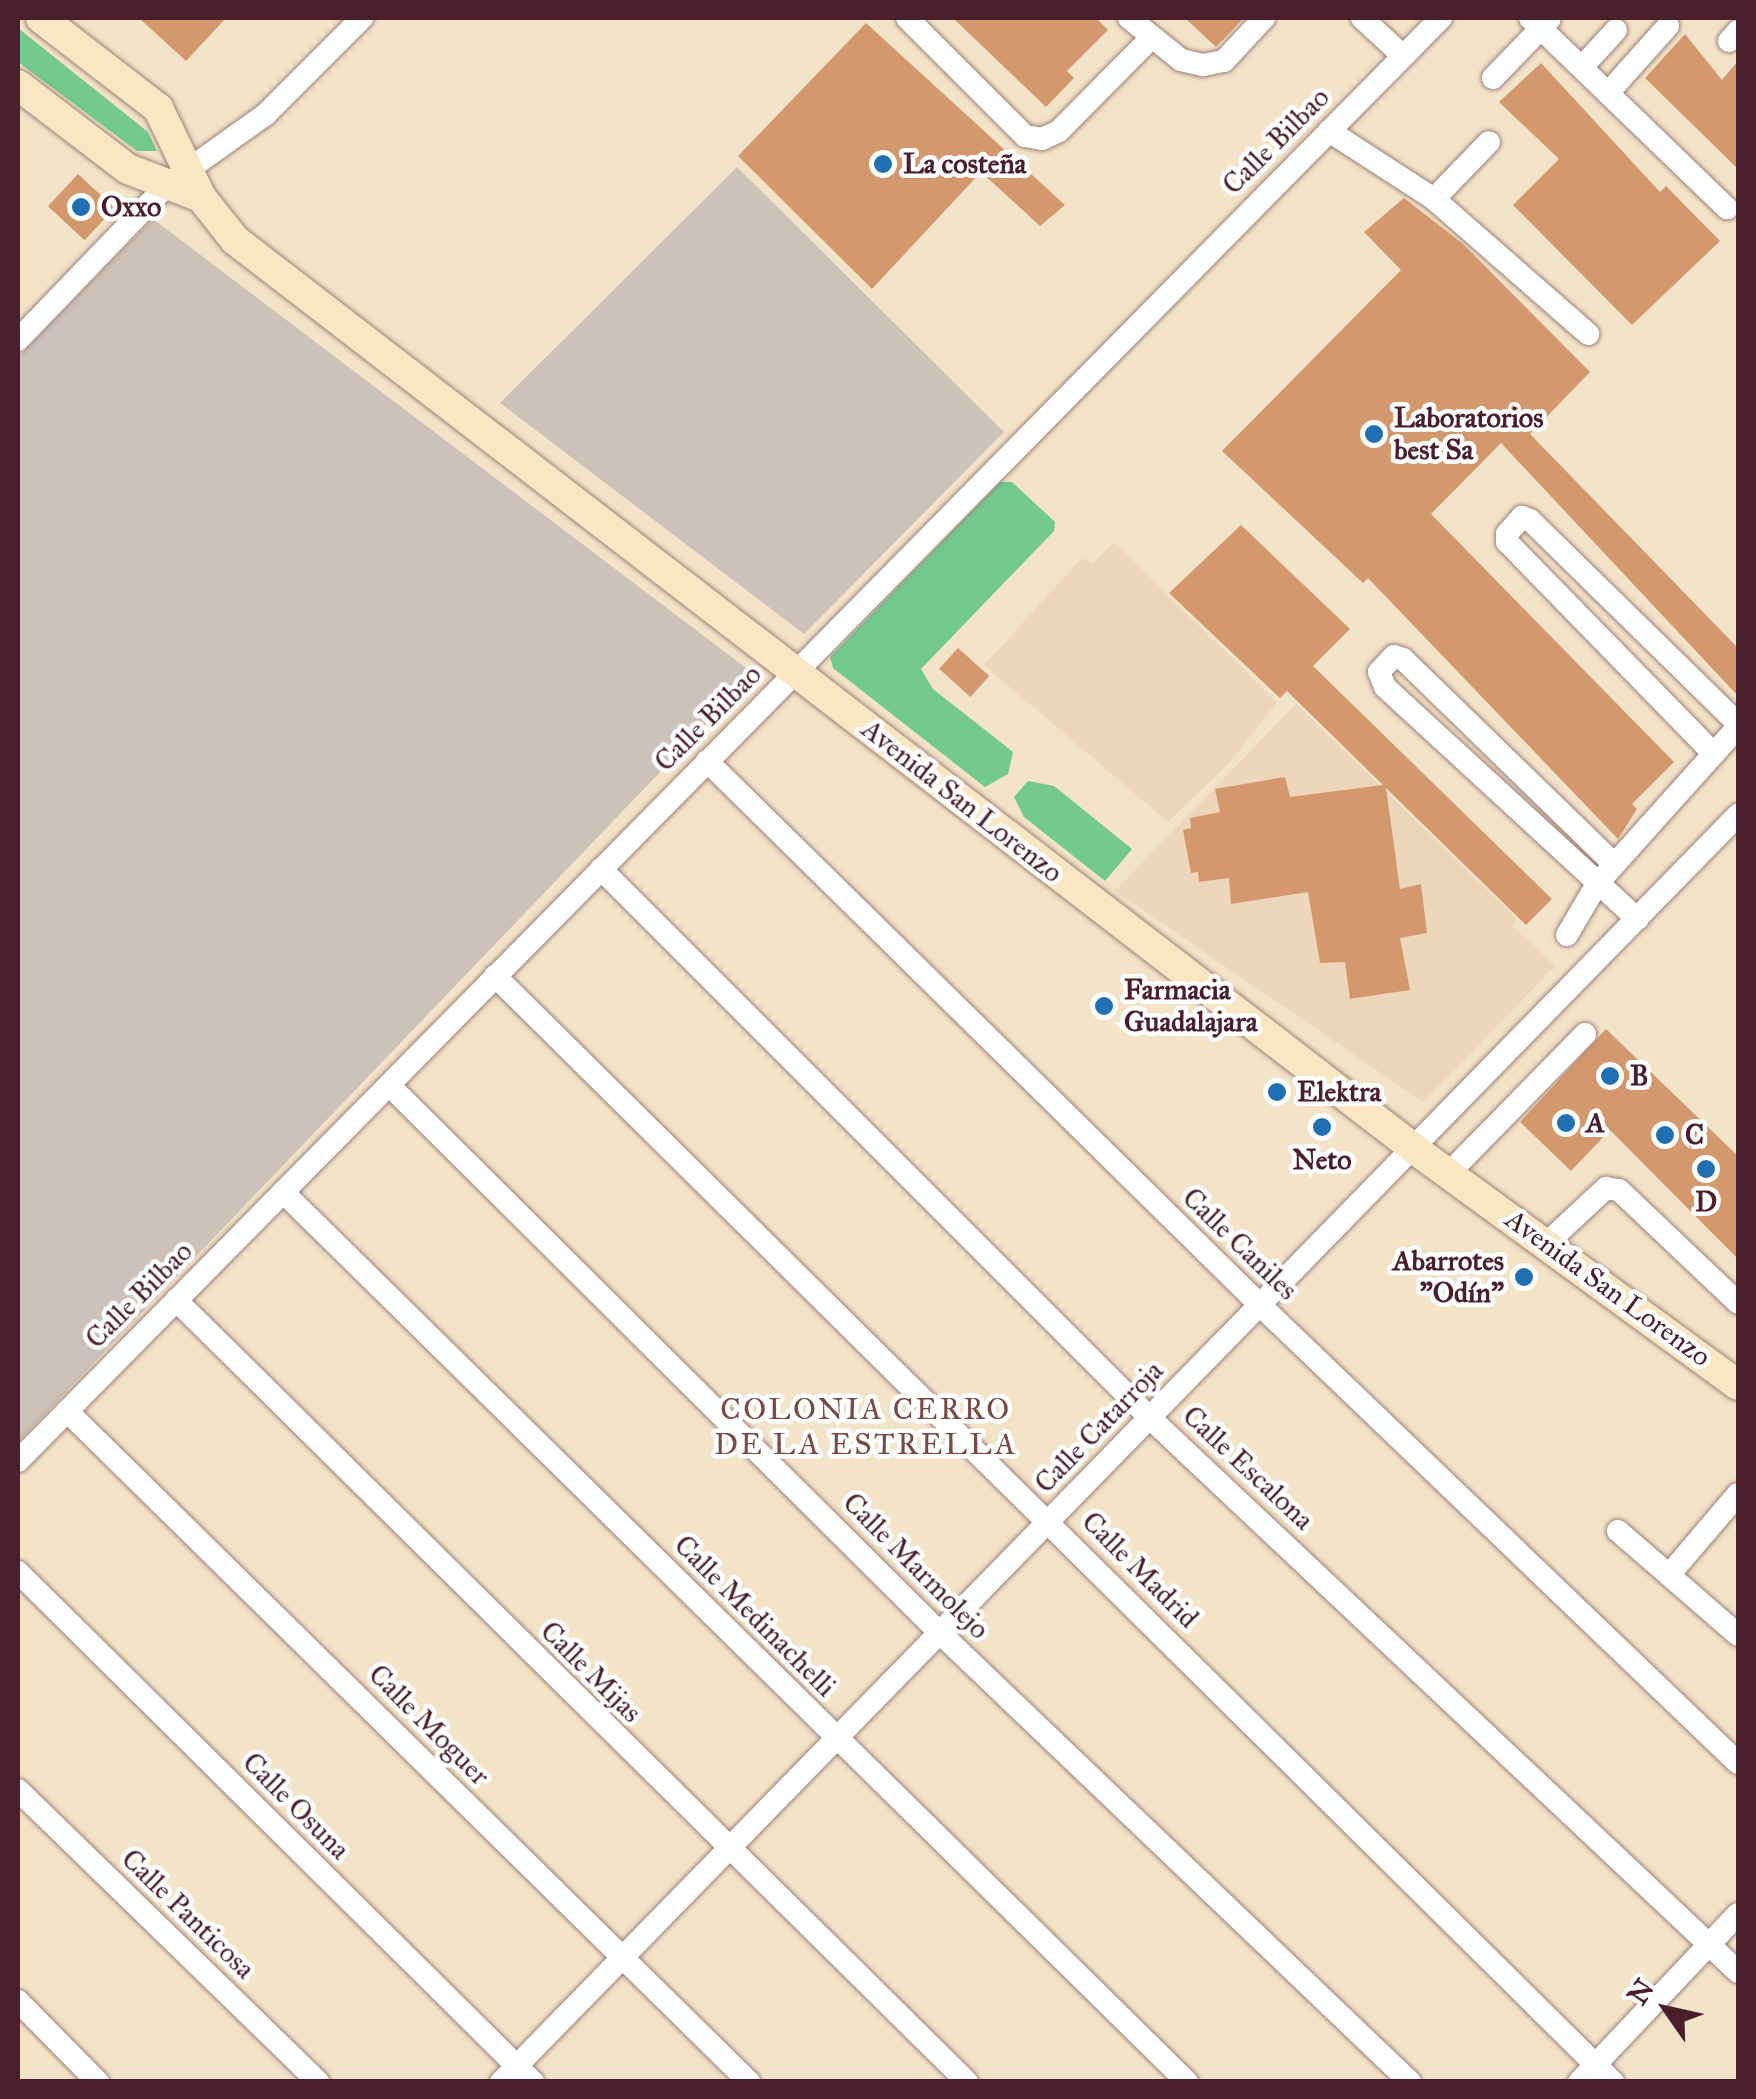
<!DOCTYPE html>
<meta charset="utf-8">
<style>
body{margin:0}
#map{position:relative;width:1756px;height:2099px;overflow:hidden;background:#f3e3c9;font-family:"IM FELL Great Primer",serif}
div>[style]{position:absolute}
.built>*{inset:0;background:#eed6bb}
.industrial>*{inset:0;background:#ccc2b9}
.green>*{inset:0;background:#73c98e}
.building>*{inset:0;background:#d4986e;transform-origin:0 0}
.roads{filter:drop-shadow(0 0 2px #9e817a) drop-shadow(0 0 2px #9e817a)}
.street>*{height:22px;margin:-11px;padding:0 11px;transform-origin:11px;border-radius:11px;background:#fff}
.secondary>*{height:30px;margin:-15px;padding:0 15px;transform-origin:15px;border-radius:15px;background:#f9e7c3}
.dots>*{width:28px;height:28px;translate:-50% -50%;box-sizing:border-box;border:5px solid #fff;border-radius:50%}
span{translate:-50% -50%;white-space:nowrap;text-align:center;line-height:1.15;-webkit-text-stroke:9px #fff;paint-order:stroke}
.street-label{font-size:28px;color:#4a1f2b}
.poi-label{font-size:28px;color:#4a1f2b;font-weight:700}
.left{translate:0 -50%;text-align:left}
.right{translate:-100% -50%;text-align:right}
.neighbourhood-label{font-size:30px;color:#7a4942;letter-spacing:2.5px}
.frame{position:absolute;inset:0;border:20px solid #4a1f2b;pointer-events:none}
.north{position:absolute;left:1616px;top:1959px;width:100px;height:100px;-webkit-text-stroke:8px #fff;paint-order:stroke;rotate:304deg;font-size:28px;font-weight:700;line-height:40px;text-align:center;color:#4a1f2b}
.north::after{content:'';display:block;margin:auto;width:35px;height:45px;background:#4a1f2b;clip-path:polygon(50% 0,100% 100%,50% 72%,0 100%)}
</style>
<div id="map">
<div class="built">
<i style="clip-path:polygon(1114px 543px,1277px 702px,1230px 762px,1168px 822px,984px 665px,1082px 558px,1092px 564px)"></i>
<i style="clip-path:polygon(1296px 704px,1517px 919px,1512px 926px,1555px 966px,1423px 1102px,1115px 891px)"></i>
</div>
<div class="industrial">
<i style="clip-path:polygon(737px 167px,1004px 432px,804px 634px,500px 403px)"></i>
<i style="clip-path:polygon(153px 219px,754px 674px,18px 1442px,18px 357px)"></i>
</div>
<div class="green">
<i style="clip-path:polygon(18px 28px,148px 132px,157px 151px,137px 151px,18px 62px)"></i>
<i style="clip-path:polygon(1000px 482px,1012px 482px,1055px 522px,1054px 531px,921px 669px,933px 689px,1013px 752px,1008px 774px,985px 787px,833px 668px,830px 657px)"></i>
<i style="clip-path:polygon(1028px 781px,1054px 786px,1132px 849px,1105px 881px,1024px 817px,1014px 797px)"></i>
</div>
<div class="building">
<i style="clip-path:polygon(139px 18px,226px 18px,186px 61px)"></i>
<i style="clip-path:polygon(953px 18px,1096px 18px,1108px 30px,1067px 71px,1074px 78px,1046px 107px)"></i>
<i style="clip-path:polygon(1185px 18px,1244px 18px,1216px 47px)"></i>
<i style="clip-path:polygon(866px 23px,1065px 205px,1040px 226px,981px 172px,872px 289px,738px 156px)"></i>
<i style="clip-path:polygon(1685px 34px,1722px 80px,1738px 61px,1738px 169px,1645px 78px)"></i>
<i style="clip-path:polygon(1541px 63px,1660px 192px,1666px 186px,1720px 241px,1632px 325px,1513px 205px,1559px 159px,1499px 102px)"></i>
<i style="left:78px;top:174px;width:50px;height:44px;rotate:43deg"></i>
<i style="clip-path:polygon(1404px 198px,1463px 244px,1590px 372px,1530px 434px,1738px 648px,1738px 696px,1501px 443px,1431px 514px,1674px 762px,1632px 804px,1637px 809px,1618px 839px,1368px 578px,1363px 583px,1222px 451px,1401px 270px,1364px 232px)"></i>
<i style="clip-path:polygon(1241px 525px,1350px 629px,1313px 666px,1552px 899px,1526px 925px,1386px 788px,1400px 889px,1421px 884px,1427px 933px,1400px 938px,1410px 990px,1350px 999px,1345px 962px,1320px 963px,1308px 892px,1231px 904px,1229px 878px,1199px 882px,1198px 872px,1191px 873px,1183px 830px,1191px 828px,1190px 818px,1220px 812px,1215px 789px,1285px 777px,1290px 797px,1383px 785px,1287px 691px,1280px 698px,1169px 593px)"></i>
<i style="left:958px;top:648px;width:42px;height:28px;rotate:42deg"></i>
<i style="clip-path:polygon(1606px 1029px,1738px 1156px,1738px 1259px,1610px 1130px,1571px 1171px,1520px 1122px)"></i>
</div>
<div class="roads">
<div class="street">
<i style="left:907px;top:18px;width:167px;rotate:45deg"></i>
<i style="left:1025px;top:136px;width:17px;rotate:10deg"></i>
<i style="left:1042px;top:139px;width:19px;rotate:-25deg"></i>
<i style="left:1059px;top:131px;width:129px;rotate:-45.3deg"></i>
<i style="left:1129px;top:18px;width:67px;rotate:38.9deg"></i>
<i style="left:1181px;top:60px;width:23px;rotate:13deg"></i>
<i style="left:1203px;top:65px;width:21px;rotate:-11deg"></i>
<i style="left:1224px;top:61px;width:59px;rotate:-47.1deg"></i>
<i style="left:1362px;top:18px;width:56px;rotate:42.8deg"></i>
<i style="left:1530px;top:18px;width:274px;rotate:44deg"></i>
<i style="left:1729px;top:41px;width:13px;rotate:-48deg"></i>
<i style="left:1582px;top:67px;width:50px;rotate:-47.4deg"></i>
<i style="left:1493px;top:78px;width:81px;rotate:-46deg"></i>
<i style="left:1608px;top:93px;width:90px;rotate:-48.2deg"></i>
<i style="left:1329px;top:131px;width:125px;rotate:32.9deg"></i>
<i style="left:1434px;top:199px;width:205px;rotate:41.2deg"></i>
<i style="left:1434px;top:199px;width:79px;rotate:-46deg"></i>
<i style="left:18px;top:340px;width:216px;rotate:-46.1deg"></i>
<i style="left:168px;top:184px;width:120px;rotate:-35.5deg"></i>
<i style="left:266px;top:114px;width:136px;rotate:-45deg"></i>
<i style="left:1714px;top:754px;width:296px;rotate:-134.3deg"></i>
<i style="left:1507px;top:542px;width:8px;rotate:-90deg"></i>
<i style="left:1507px;top:534px;width:23px;rotate:-49deg"></i>
<i style="left:1522px;top:517px;width:9px;rotate:21deg"></i>
<i style="left:1530px;top:520px;width:291px;rotate:44.4deg"></i>
<i style="left:707px;top:761px;width:776px;rotate:44.53deg"></i>
<i style="left:1260px;top:1305px;width:662px;rotate:43.78deg"></i>
<i style="left:1614px;top:864px;width:294px;rotate:-135.8deg"></i>
<i style="left:1403px;top:659px;width:9px;rotate:-162deg"></i>
<i style="left:1394px;top:656px;width:22px;rotate:133deg"></i>
<i style="left:1379px;top:672px;width:16px;rotate:68deg"></i>
<i style="left:1385px;top:687px;width:343px;rotate:42.6deg"></i>
<i style="left:601px;top:869px;width:776px;rotate:45deg"></i>
<i style="left:1150px;top:1418px;width:808px;rotate:43.29deg"></i>
<i style="left:1567px;top:935px;width:59px;rotate:-59.5deg"></i>
<i style="left:1597px;top:884px;width:211px;rotate:-48.1deg"></i>
<i style="left:495px;top:976px;width:1573px;rotate:44.69deg"></i>
<i style="left:389px;top:1085px;width:777px;rotate:44.84deg"></i>
<i style="left:940px;top:1633px;width:650px;rotate:43.69deg"></i>
<i style="left:1450px;top:1172px;width:193px;rotate:-45.6deg"></i>
<i style="left:283px;top:1192px;width:1269px;rotate:44.55deg"></i>
<i style="left:1547px;top:1243px;width:81px;rotate:-43deg"></i>
<i style="left:1606px;top:1188px;width:13px;rotate:9deg"></i>
<i style="left:1619px;top:1190px;width:164px;rotate:43.5deg"></i>
<i style="left:176px;top:1300px;width:1112px;rotate:44.67deg"></i>
<i style="left:67px;top:1411px;width:957px;rotate:44.53deg"></i>
<i style="left:18px;top:1461px;width:2027px;rotate:-45.4deg"></i>
<i style="left:1738px;top:1494px;width:106px;rotate:130.4deg"></i>
<i style="left:1669px;top:1575px;width:91px;rotate:41deg"></i>
<i style="left:1618px;top:1531px;width:67px;rotate:40.8deg"></i>
<i style="left:18px;top:1572px;width:725px;rotate:44.72deg"></i>
<i style="left:18px;top:1790px;width:419px;rotate:44.2deg"></i>
<i style="left:18px;top:2001px;width:114px;rotate:45.4deg"></i>
<i style="left:501px;top:2082px;width:1771px;rotate:-45.69deg"></i>
<i style="left:1579px;top:2082px;width:231px;rotate:-46.6deg"></i>
</div>
<div class="secondary">
<i style="left:41px;top:18px;width:148px;rotate:37.6deg"></i>
<i style="left:158px;top:108px;width:99px;rotate:64.2deg"></i>
<i style="left:201px;top:197px;width:55px;rotate:51.7deg"></i>
<i style="left:235px;top:240px;width:1487px;rotate:37.62deg"></i>
<i style="left:1413px;top:1148px;width:402px;rotate:36.1deg"></i>
<i style="left:18px;top:85px;width:138px;rotate:37.4deg"></i>
<i style="left:128px;top:169px;width:78px;rotate:21deg"></i>
</div>
</div>
<div class="dots">
<i style="left:883px;top:164px;background:#1f6fb2"></i>
<i style="left:81px;top:207px;background:#1f6fb2"></i>
<i style="left:1374px;top:434px;background:#1f6fb2"></i>
<i style="left:1104px;top:1006px;background:#1f6fb2"></i>
<i style="left:1610px;top:1076px;background:#1f6fb2"></i>
<i style="left:1277px;top:1092px;background:#1f6fb2"></i>
<i style="left:1566px;top:1123px;background:#1f6fb2"></i>
<i style="left:1322px;top:1127px;background:#1f6fb2"></i>
<i style="left:1665px;top:1135px;background:#1f6fb2"></i>
<i style="left:1706px;top:1169px;background:#1f6fb2"></i>
<i style="left:1524px;top:1277px;background:#1f6fb2"></i>
</div>
<div class="street-label">
<span style="left:1276px;top:141px;rotate:-45deg">Calle Bilbao</span>
<span style="left:708px;top:718px;rotate:-45deg">Calle Bilbao</span>
<span style="left:962px;top:801px;rotate:38deg">Avenida San Lorenzo</span>
<span style="left:1240px;top:1244px;rotate:44deg">Calle Caniles</span>
<span style="left:1608px;top:1288px;rotate:36deg">Avenida San Lorenzo</span>
<span style="left:139px;top:1295px;rotate:-45deg">Calle Bilbao</span>
<span style="left:1099px;top:1427px;rotate:-46deg">Calle Catarroja</span>
<span style="left:1248px;top:1468px;rotate:43deg">Calle Escalona</span>
<span style="left:916px;top:1566px;rotate:45deg">Calle Marmolejo</span>
<span style="left:1140px;top:1570px;rotate:45deg">Calle Madrid</span>
<span style="left:755px;top:1616px;rotate:45deg">Calle Medinachelli</span>
<span style="left:591px;top:1672px;rotate:45deg">Calle Mijas</span>
<span style="left:429px;top:1725px;rotate:45deg">Calle Moguer</span>
<span style="left:296px;top:1806px;rotate:45deg">Calle Osuna</span>
<span style="left:188px;top:1914px;rotate:44deg">Calle Panticosa</span>
</div>
<div class="poi-label">
<span class="left" style="left:903px;top:164px">La costeña</span>
<span class="left" style="left:101px;top:207px">Oxxo</span>
<span class="left" style="left:1394px;top:434px">Laboratorios<br>best Sa</span>
<span class="left" style="left:1124px;top:1006px">Farmacia<br>Guadalajara</span>
<span class="left" style="left:1630px;top:1076px">B</span>
<span class="left" style="left:1297px;top:1092px">Elektra</span>
<span class="left" style="left:1586px;top:1123px">A</span>
<span class="left" style="left:1685px;top:1135px">C</span>
<span style="left:1322px;top:1160px">Neto</span>
<span style="left:1706px;top:1202px">D</span>
<span class="right" style="left:1504px;top:1277px">Abarrotes<br>"Odín"</span>
</div>
<div class="neighbourhood-label">
<span style="left:866px;top:1426px">COLONIA CERRO<br>DE LA ESTRELLA</span>
</div>
<div class="frame"></div>
<div class="north">N</div>
</div>
